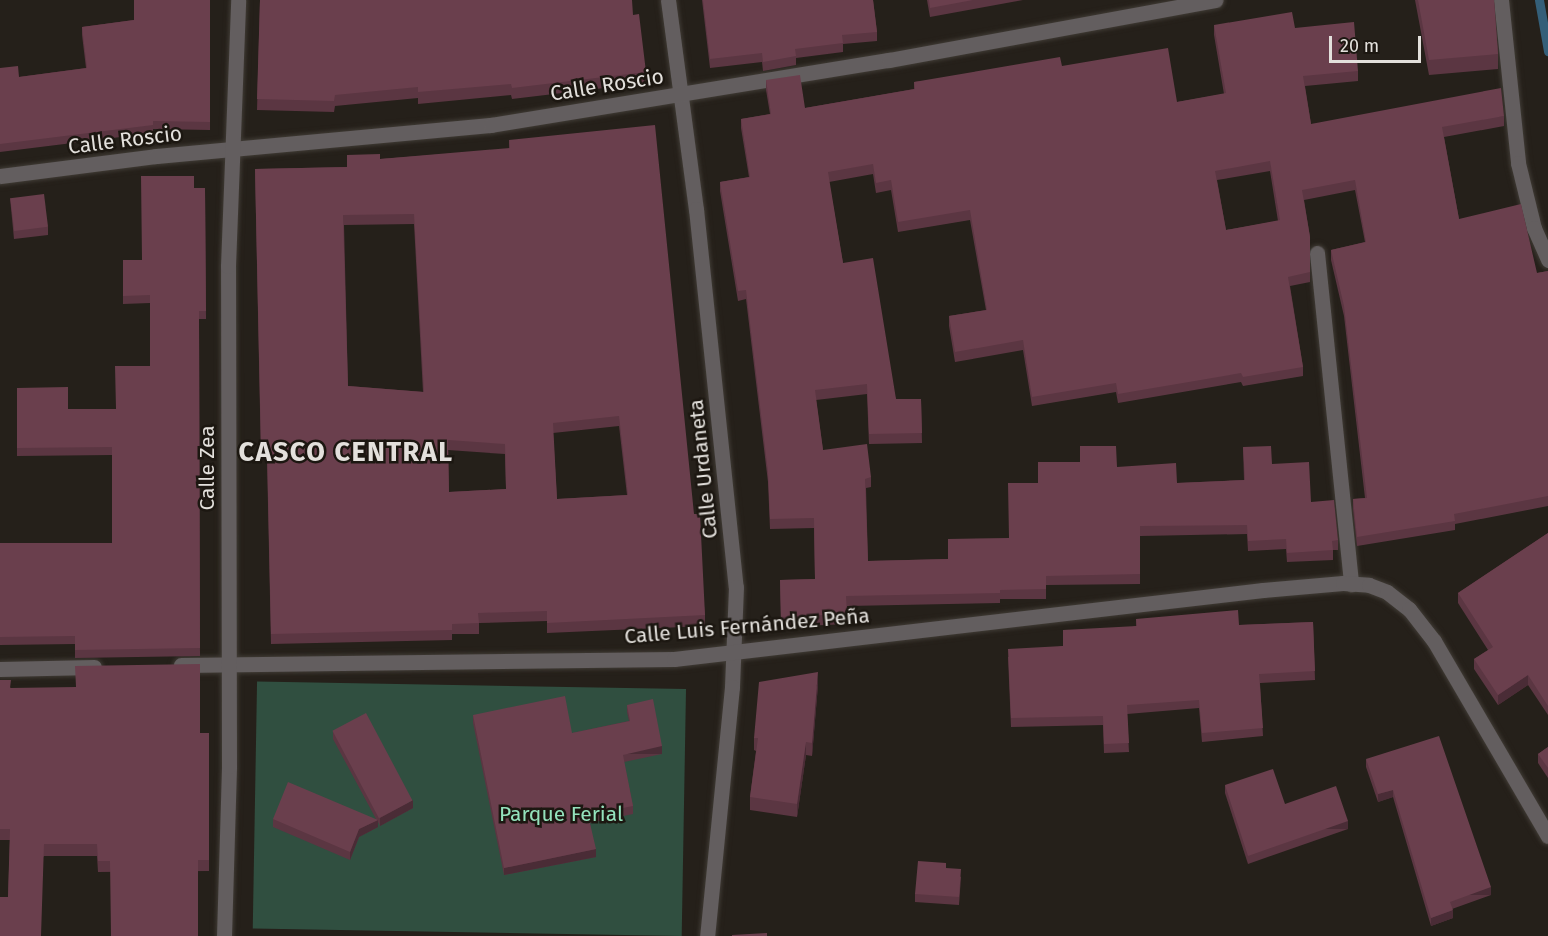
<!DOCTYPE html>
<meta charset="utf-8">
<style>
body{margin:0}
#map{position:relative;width:1548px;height:936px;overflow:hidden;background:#25201a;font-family:"Fira Sans",sans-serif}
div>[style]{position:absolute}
.green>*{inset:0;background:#304f40;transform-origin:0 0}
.stream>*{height:9px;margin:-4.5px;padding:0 4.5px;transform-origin:4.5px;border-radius:4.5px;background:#345f79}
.roads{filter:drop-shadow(0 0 2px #403b35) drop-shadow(0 0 2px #403b35)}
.minor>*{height:15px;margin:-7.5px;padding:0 7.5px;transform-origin:7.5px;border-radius:7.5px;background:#635e5f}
.wall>*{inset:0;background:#5b3642}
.shaded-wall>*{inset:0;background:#4a2c36;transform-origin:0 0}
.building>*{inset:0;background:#6a3f4d;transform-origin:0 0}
span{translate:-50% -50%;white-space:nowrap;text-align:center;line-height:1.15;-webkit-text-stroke:5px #1c1711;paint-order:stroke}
.street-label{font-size:21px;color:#e3e0dc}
.park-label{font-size:21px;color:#94e2bc}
.district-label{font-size:27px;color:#e3e0dc;font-weight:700;letter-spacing:1.5px}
.scale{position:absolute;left:1329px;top:36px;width:92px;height:27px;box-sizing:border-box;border:3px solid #e3e0dc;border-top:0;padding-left:8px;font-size:18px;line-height:21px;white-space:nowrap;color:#e3e0dc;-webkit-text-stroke:4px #1c1711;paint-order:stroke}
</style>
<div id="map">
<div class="green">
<i style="left:686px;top:689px;width:247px;height:429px;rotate:91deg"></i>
</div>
<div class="stream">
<i style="left:1539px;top:0;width:52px;rotate:80deg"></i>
</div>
<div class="roads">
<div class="minor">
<i style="left:668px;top:0;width:211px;rotate:82.4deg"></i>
<i style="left:696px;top:209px;width:380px;rotate:84deg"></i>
<i style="left:736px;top:587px;width:100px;rotate:92.3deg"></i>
<i style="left:732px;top:687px;width:250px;rotate:95.7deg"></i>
<i style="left:1501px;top:0;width:164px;rotate:84deg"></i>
<i style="left:1518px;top:163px;width:67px;rotate:76.2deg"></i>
<i style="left:1534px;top:228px;width:35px;rotate:66deg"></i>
<i style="left:0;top:176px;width:157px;rotate:-7.3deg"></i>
<i style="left:156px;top:156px;width:336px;rotate:-5.3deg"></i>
<i style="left:491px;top:125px;width:403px;rotate:-9.3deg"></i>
<i style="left:889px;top:60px;width:332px;rotate:-10.4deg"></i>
<i style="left:1317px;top:253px;width:333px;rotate:84.1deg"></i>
<i style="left:181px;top:665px;width:493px;rotate:-0.7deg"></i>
<i style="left:674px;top:659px;width:593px;rotate:-6.68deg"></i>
<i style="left:1263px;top:590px;width:80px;rotate:-5deg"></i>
<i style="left:1343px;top:583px;width:26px;rotate:4deg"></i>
<i style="left:1369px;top:585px;width:19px;rotate:21deg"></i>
<i style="left:1387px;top:592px;width:28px;rotate:38deg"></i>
<i style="left:1409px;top:609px;width:41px;rotate:52deg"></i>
<i style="left:1434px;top:641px;width:226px;rotate:59.7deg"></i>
<i style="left:0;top:669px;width:94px;rotate:-1.2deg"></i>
<i style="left:224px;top:936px;width:170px;rotate:-88.3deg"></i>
<i style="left:229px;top:766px;width:500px;rotate:-90.11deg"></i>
<i style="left:228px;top:266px;width:266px;rotate:-87.8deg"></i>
</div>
</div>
<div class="wall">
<i style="clip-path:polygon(210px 0,210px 130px,153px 129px,153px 133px,0 152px,0 68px,19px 77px,86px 68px,82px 35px,82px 27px,134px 20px)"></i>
<i style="clip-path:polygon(260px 0,633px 15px,646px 72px,646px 83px,512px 99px,511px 95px,418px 104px,418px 98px,335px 106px,334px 112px,257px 110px)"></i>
<i style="clip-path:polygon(702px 0,873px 0,877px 32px,877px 41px,843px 44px,843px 52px,796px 58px,796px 65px,763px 71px,762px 62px,710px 68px)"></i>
<i style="clip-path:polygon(927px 0,1023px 0,930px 17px)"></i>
<i style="clip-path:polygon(1415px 0,1494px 0,1498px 54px,1498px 69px,1429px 75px)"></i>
<i style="clip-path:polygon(evenodd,1214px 25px,1295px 28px,1358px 71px,1358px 81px,1305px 86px,1311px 124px,1504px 116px,1504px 126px,1444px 137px,1459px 219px,1537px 273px,1548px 271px,1548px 506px,1455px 524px,1455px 530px,1357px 546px,1353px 509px,1353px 499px,1365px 498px,1344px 316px,1331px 260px,1331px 250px,1365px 242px,1355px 190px,1304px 200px,1310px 237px,1310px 282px,1290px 286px,1303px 367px,1303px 376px,1243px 386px,1241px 382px,1118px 403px,1116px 392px,1032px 406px,1023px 350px,955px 362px,949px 326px,949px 316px,986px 310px,970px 220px,898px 232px,891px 190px,876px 193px,873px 174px,829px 182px,843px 263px,896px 399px,921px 399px,922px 443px,869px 444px,867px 394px,816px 400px,823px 450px,871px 477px,871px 487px,866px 488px,868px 561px,948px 559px,1009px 538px,1038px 483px,1117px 467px,1177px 483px,1244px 480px,1243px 447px,1272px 464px,1311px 502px,1338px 540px,1338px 550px,1333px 550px,1333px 560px,1287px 562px,1286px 549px,1248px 551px,1247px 534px,1140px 536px,1140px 584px,1046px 585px,1046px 599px,1000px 599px,1000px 603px,847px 606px,847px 624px,781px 627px,780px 580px,815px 579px,814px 528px,770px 529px,768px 482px,746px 299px,738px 301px,720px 191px,720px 182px,749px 177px,741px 128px,741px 119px,770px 114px,766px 90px,766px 80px,805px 108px,914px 89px,914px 82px,1062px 66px,1177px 102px,1224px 94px,1214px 35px,1214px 25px,1270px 171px,1278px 221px,1226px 230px,1217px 180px,1270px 171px)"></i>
<i style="clip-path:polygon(evenodd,509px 140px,694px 514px,705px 615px,705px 626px,547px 633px,547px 621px,479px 623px,479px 634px,452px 634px,452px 640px,271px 644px,267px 459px,261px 459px,255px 169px,347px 167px,380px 159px,509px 149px,509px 140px,414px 224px,423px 392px,348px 386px,344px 225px,414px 224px,509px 140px,619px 426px,627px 495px,557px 499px,553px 433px,619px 426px,509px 140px,448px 450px,505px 454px,506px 489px,449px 492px,448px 450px)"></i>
<i style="clip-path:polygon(194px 188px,205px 188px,206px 319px,199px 319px,200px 656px,75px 658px,75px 644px,0 645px,0 543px,112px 543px,112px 455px,17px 456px,17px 388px,68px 409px,116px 409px,150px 366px,150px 303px,123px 304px,123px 260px,142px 260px)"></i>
<i style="clip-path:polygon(10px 198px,48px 227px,48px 235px,14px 239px)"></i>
<i style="clip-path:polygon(1548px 533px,1548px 715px,1528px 685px,1498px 705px,1474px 669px,1474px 659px,1488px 650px,1458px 603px,1458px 593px)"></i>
<i style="clip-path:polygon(1136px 619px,1239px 625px,1313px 622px,1315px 680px,1260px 683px,1263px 736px,1202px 742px,1199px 708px,1127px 714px,1129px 752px,1104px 753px,1103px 725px,1011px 727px,1008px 657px,1063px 646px,1136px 626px)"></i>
<i style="clip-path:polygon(0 680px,11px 688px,200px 733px,209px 733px,209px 871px,98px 872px,97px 856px,44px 856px,8px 897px,10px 840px,0 840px)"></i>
<i style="clip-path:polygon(818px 685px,812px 756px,806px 755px,797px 817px,750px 810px,750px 797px,756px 751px,754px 750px,754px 738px)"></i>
<i style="clip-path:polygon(627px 705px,662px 754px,624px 762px,633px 806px,633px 814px,590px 823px,596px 857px,504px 875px,473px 723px,473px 715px,572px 733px,629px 721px,627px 712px)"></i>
<i style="clip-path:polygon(333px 731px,413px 808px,380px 826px,378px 822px,378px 827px,359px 837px,350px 860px,273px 827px,273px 819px,376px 819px,333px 739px)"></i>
<i style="clip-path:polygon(1548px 747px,1548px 778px,1538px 763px,1538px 754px)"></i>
<i style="clip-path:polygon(1366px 759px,1491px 895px,1452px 909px,1453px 918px,1431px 926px,1393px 797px,1378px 802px,1366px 767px)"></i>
<i style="clip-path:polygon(1225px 785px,1285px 804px,1348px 829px,1248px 864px,1225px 793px)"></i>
<i style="clip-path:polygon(946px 869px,961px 877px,959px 905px,915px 902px,915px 894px)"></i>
</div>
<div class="shaded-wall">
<i style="clip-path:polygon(818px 672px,818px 685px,812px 756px,812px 743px)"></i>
<i style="clip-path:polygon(1528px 675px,1528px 685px,1498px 705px,1498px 695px)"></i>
<i style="clip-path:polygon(806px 742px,806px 755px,797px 817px,797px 804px)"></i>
<i style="left:662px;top:746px;width:8px;height:40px;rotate:90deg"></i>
<i style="clip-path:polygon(1393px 790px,1393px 797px,1378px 802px,1378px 794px)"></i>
<i style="clip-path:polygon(413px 800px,413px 808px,380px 826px,380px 818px)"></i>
<i style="clip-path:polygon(378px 820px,378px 827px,359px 837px,350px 860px,350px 852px,359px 829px)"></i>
<i style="left:1348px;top:821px;width:8px;height:106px;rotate:90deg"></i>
<i style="clip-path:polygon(596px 849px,596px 857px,504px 875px,504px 868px)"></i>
<i style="left:1491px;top:887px;width:8px;height:44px;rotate:90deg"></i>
<i style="clip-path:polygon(1453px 910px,1453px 918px,1431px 926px,1431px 918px)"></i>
</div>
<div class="building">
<i style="clip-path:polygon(134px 0,210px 0,210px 122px,153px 121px,153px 125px,0 144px,0 68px,18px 66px,19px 77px,87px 68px,82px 27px,134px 20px)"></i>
<i style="clip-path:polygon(260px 0,632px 0,633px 15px,639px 14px,646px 72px,512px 88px,511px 84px,418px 92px,418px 87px,335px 95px,334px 101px,257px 99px)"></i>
<i style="clip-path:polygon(703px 0,873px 0,877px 32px,842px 35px,843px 43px,795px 49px,796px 56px,763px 62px,762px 53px,710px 59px)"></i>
<i style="clip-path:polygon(929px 0,973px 0,930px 8px)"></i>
<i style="clip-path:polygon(1418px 0,1494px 0,1498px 54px,1429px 60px)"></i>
<i style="clip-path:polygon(evenodd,1292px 12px,1295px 28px,1354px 22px,1358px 71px,1303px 76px,1311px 124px,1501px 88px,1504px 116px,1442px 127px,1459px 219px,1521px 204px,1537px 273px,1548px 271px,1548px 496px,1454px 514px,1455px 521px,1357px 537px,1353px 499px,1367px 498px,1344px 306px,1331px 250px,1366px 242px,1355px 180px,1302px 190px,1310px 237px,1310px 272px,1288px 277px,1303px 367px,1243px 377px,1241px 373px,1118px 394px,1116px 383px,1032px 397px,1023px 340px,955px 352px,949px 316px,987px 310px,970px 210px,898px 222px,891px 180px,876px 183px,873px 164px,828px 172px,843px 263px,873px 258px,896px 399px,921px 399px,922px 433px,869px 434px,867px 384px,815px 390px,823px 450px,867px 444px,871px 477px,865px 479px,868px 561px,948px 559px,948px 539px,1009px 538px,1008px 483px,1038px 483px,1038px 462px,1080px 462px,1080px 446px,1116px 446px,1117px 467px,1176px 463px,1177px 483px,1245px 480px,1243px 447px,1271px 446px,1272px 464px,1309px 462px,1311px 502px,1334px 500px,1338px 540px,1332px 541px,1333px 550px,1287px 553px,1286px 539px,1248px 541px,1247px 525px,1140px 526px,1140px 574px,1046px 576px,1046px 589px,1000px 590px,1000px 593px,846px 596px,847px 614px,781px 617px,780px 580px,815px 579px,814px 518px,770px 519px,768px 472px,746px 290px,738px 291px,720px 182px,750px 177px,741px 119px,771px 114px,766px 80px,800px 75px,805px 108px,915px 89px,914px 82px,1060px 57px,1062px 66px,1168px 48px,1177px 102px,1226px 93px,1214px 25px,1292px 12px,1270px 161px,1280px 220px,1226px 230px,1215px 171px,1270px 161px)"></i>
<i style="clip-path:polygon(evenodd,655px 125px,694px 514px,700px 514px,705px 615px,547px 623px,547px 611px,478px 613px,479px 623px,452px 624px,452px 630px,271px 634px,267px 448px,261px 448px,255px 169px,347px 167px,347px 155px,380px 154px,380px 159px,510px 148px,509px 140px,655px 125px,414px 214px,424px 392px,348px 386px,343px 215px,414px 214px,655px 125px,619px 416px,628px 495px,557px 499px,553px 423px,619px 416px,655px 125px,448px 440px,505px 444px,506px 489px,449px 492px,448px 440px)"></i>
<i style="clip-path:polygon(141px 176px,194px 176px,194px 188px,205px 188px,206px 311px,199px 311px,200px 648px,75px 650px,75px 636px,0 637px,0 543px,112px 543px,112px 447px,17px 448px,17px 388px,68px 387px,68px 409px,116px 409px,115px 366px,150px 366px,150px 295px,123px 296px,123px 260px,142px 260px)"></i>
<i style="left:44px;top:194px;width:33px;height:34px;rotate:83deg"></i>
<i style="clip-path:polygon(1548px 533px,1548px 706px,1528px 675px,1498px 695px,1474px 659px,1493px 647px,1458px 593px)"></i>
<i style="clip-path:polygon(1238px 610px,1239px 625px,1313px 622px,1315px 671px,1259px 674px,1263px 728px,1202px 733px,1199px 700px,1127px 705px,1129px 743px,1104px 744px,1103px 716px,1011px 718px,1008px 649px,1063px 646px,1063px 630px,1137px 626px,1136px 619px)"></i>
<i style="clip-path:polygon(200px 664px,200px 733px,209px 733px,209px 860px,198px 860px,198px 936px,111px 936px,110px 861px,98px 861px,97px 844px,44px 844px,41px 936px,0 936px,0 897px,8px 897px,10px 829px,0 829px,0 680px,11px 680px,10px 688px,76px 687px,75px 666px)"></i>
<i style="clip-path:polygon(818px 672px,812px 743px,806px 742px,797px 804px,750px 797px,758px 738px,754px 738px,759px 682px)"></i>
<i style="clip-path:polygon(565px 696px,572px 733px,630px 721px,627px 705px,653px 699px,662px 746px,623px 755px,633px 806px,588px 815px,596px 849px,504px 868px,473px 715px)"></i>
<i style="left:366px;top:713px;width:99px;height:38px;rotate:62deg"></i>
<i style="clip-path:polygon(1439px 736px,1491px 887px,1450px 902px,1453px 910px,1431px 918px,1393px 790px,1378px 794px,1366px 759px)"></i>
<i style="clip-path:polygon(1548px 747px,1548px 768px,1538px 754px)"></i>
<i style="clip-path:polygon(1273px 769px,1285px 804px,1336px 786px,1348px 821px,1248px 856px,1225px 785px)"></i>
<i style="clip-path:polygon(288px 782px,378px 820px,359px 829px,350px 852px,273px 819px)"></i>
<i style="clip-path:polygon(918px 861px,946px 863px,946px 868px,961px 869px,959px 897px,915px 894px)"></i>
<i style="clip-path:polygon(767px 933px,767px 936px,732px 936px,732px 935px)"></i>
</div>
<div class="street-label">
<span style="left:607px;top:85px;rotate:-9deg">Calle Roscio</span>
<span style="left:125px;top:140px;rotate:-7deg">Calle Roscio</span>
<span style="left:207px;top:468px;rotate:-90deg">Calle Zea</span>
<span style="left:703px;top:469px;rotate:-96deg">Calle Urdaneta</span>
<span style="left:747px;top:626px;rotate:-5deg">Calle Luis Fernández Peña</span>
</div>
<div class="park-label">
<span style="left:561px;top:814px">Parque Ferial</span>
</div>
<div class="district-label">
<span style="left:346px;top:453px">CASCO CENTRAL</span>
</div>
<div class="scale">20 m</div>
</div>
